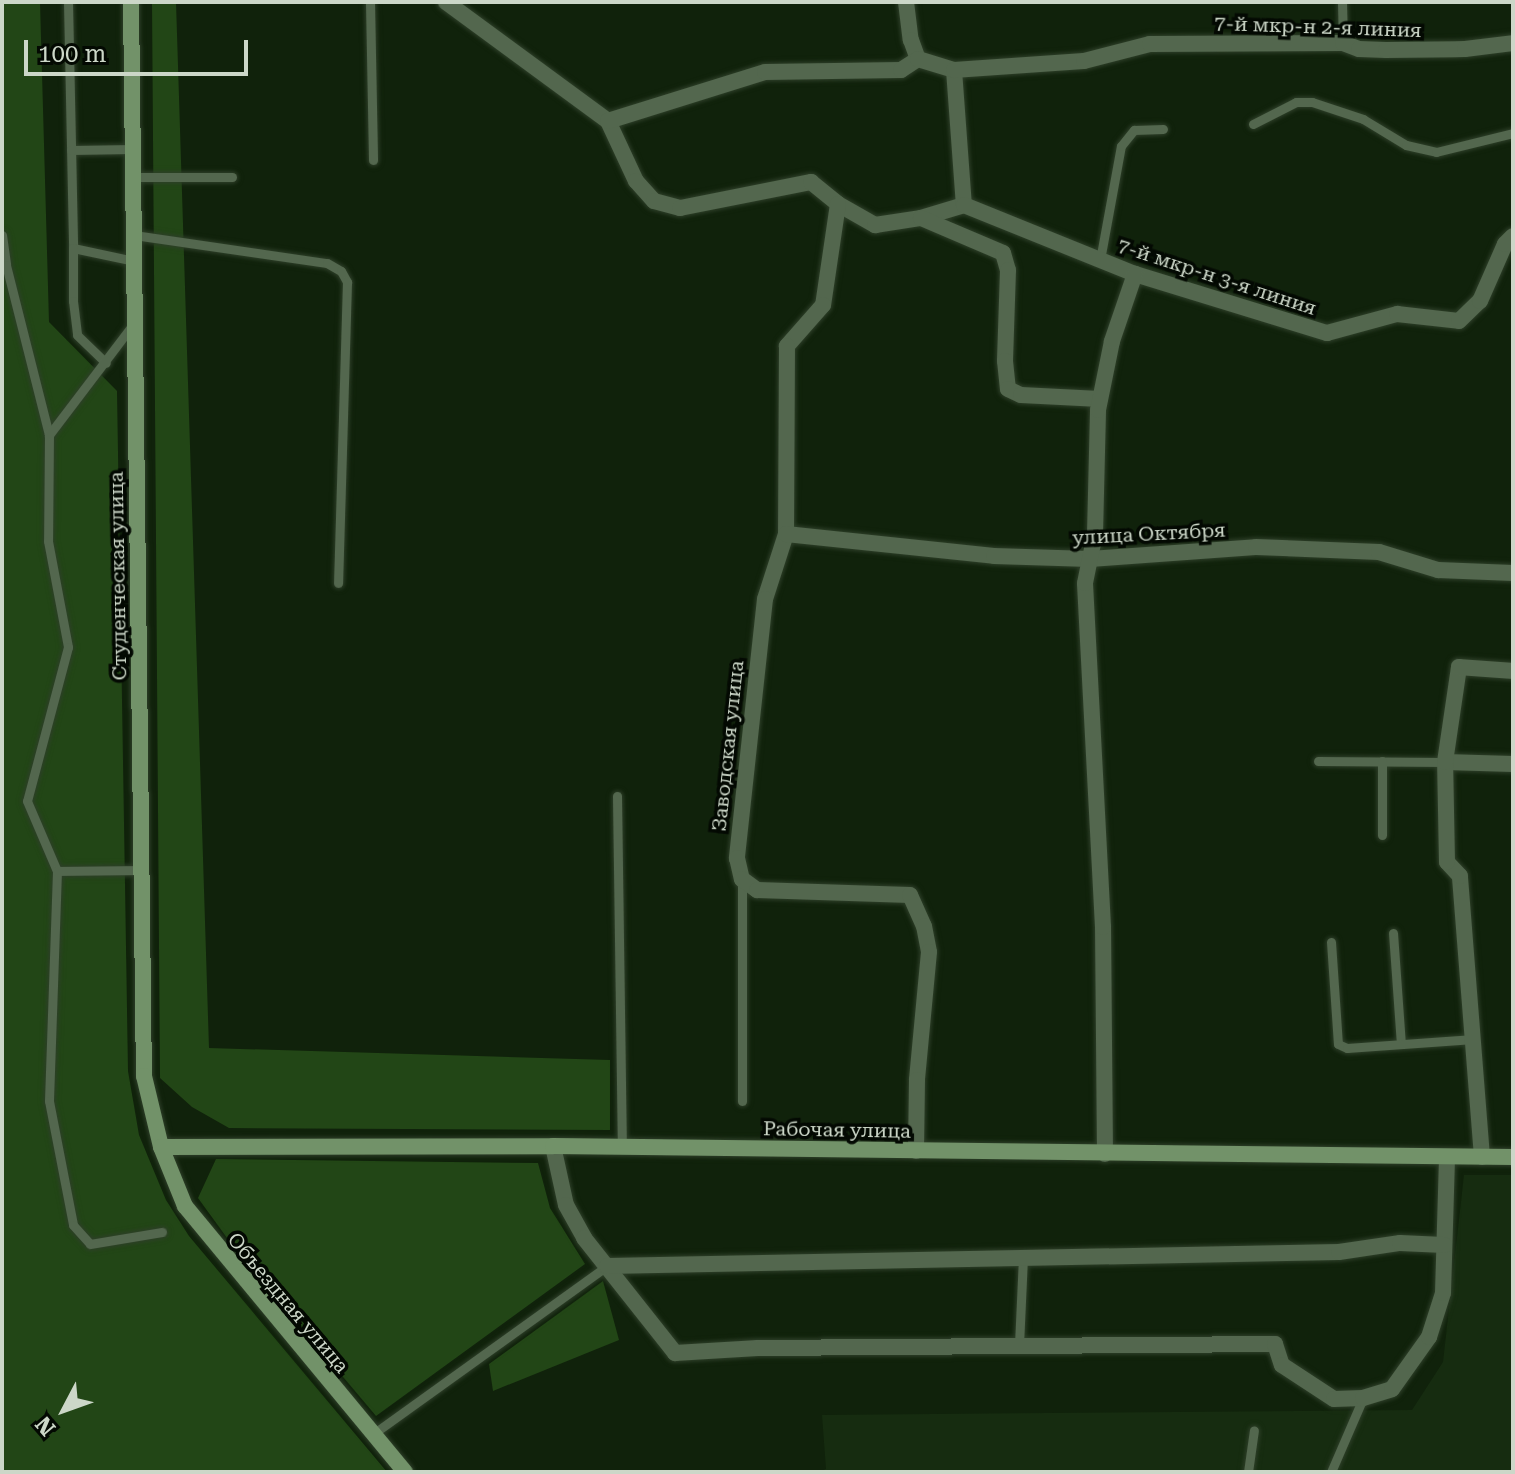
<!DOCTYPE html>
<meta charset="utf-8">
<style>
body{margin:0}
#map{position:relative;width:1515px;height:1474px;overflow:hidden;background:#10220b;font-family:"Roboto Serif",serif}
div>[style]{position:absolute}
.built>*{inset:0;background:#162c10}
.green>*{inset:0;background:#224616}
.roads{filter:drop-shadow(0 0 2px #2e3f29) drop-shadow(0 0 2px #2e3f29)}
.lane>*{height:9px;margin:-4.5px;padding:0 4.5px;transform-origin:4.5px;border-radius:4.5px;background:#53674e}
.street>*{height:16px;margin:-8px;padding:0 8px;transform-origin:8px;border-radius:8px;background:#53674e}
.secondary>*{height:16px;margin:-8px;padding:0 8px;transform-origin:8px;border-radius:8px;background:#729269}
span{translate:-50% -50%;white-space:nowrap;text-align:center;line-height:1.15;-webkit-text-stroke:7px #030902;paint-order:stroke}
.street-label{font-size:20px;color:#ccd7c8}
.frame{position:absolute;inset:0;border:4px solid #ccd7c8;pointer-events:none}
.north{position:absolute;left:24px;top:1370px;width:80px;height:80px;-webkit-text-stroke:6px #030902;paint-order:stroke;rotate:229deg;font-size:22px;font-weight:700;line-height:32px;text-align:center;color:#ccd7c8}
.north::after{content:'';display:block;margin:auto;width:28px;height:36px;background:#ccd7c8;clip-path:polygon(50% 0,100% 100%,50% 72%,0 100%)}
.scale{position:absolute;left:24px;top:40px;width:224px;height:36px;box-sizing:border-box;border:4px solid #ccd7c8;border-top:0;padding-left:10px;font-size:24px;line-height:28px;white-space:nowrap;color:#ccd7c8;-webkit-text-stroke:6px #030902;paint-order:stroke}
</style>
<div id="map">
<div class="built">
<i style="clip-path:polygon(1464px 1175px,1513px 1175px,1513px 1472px,819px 1472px,826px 1469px,822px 1415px,1412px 1410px,1443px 1362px)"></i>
</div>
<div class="green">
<i style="clip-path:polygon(2px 2px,40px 2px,49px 322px,117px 391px,128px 1071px,139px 1135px,166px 1200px,189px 1236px,387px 1472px,2px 1472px)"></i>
<i style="clip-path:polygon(152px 2px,176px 2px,209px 1048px,610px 1060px,610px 1130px,229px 1128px,192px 1107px,160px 1078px)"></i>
<i style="clip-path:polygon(216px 1159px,538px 1163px,550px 1208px,585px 1264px,376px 1416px,235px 1249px,198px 1198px)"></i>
<i style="clip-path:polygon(603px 1281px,619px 1340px,493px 1391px,489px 1364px)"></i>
</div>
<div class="roads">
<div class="lane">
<i style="left:68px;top:2px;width:246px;rotate:88.8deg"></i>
<i style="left:73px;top:248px;width:62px;rotate:12deg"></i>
<i style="left:370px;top:2px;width:158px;rotate:88.9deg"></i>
<i style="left:1342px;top:2px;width:41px;rotate:88.6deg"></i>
<i style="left:1253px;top:124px;width:48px;rotate:-27.1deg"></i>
<i style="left:1296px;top:102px;width:16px"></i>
<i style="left:1312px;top:102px;width:54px;rotate:18.4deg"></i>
<i style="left:1363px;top:119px;width:50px;rotate:31.2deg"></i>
<i style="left:1406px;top:145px;width:31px;rotate:13deg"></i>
<i style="left:1436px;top:152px;width:79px;rotate:-13.9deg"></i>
<i style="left:71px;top:150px;width:62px;rotate:-0.9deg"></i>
<i style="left:133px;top:177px;width:99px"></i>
<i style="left:2px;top:235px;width:30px;rotate:82deg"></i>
<i style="left:6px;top:265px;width:175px;rotate:75.8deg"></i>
<i style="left:49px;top:435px;width:106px;rotate:90.5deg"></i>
<i style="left:48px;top:541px;width:108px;rotate:79.3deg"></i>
<i style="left:68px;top:647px;width:159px;rotate:104.9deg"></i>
<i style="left:27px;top:801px;width:76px;rotate:66.8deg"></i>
<i style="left:57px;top:871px;width:230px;rotate:92deg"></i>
<i style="left:49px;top:1101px;width:126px;rotate:79deg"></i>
<i style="left:73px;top:1225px;width:25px;rotate:48deg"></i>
<i style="left:90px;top:1244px;width:73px;rotate:-9.5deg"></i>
<i style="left:134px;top:235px;width:195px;rotate:8.3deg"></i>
<i style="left:327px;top:263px;width:16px;rotate:30deg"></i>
<i style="left:341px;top:271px;width:13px;rotate:61deg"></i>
<i style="left:347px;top:282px;width:301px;rotate:91.7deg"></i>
<i style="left:73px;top:248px;width:53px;rotate:90deg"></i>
<i style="left:73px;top:301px;width:34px;rotate:83deg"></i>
<i style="left:77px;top:335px;width:40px;rotate:44deg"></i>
<i style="left:1100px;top:260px;width:116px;rotate:-79.6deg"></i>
<i style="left:1121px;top:146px;width:21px;rotate:-51deg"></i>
<i style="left:1134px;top:130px;width:29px;rotate:-2deg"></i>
<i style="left:49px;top:435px;width:141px;rotate:-52.8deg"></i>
<i style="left:1318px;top:761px;width:127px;rotate:0.5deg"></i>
<i style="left:617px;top:796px;width:351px;rotate:89.2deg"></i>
<i style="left:1382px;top:835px;width:74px;rotate:-90deg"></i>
<i style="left:57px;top:871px;width:84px;rotate:-0.7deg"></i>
<i style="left:742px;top:879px;width:222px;rotate:90deg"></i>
<i style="left:1393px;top:933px;width:111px;rotate:85.9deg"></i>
<i style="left:1331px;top:942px;width:102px;rotate:86.1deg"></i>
<i style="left:1338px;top:1044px;width:10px;rotate:24deg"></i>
<i style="left:1347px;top:1048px;width:127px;rotate:-4.1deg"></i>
<i style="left:1019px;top:1345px;width:88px;rotate:-87.4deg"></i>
<i style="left:373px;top:1434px;width:288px;rotate:-35.7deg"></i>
<i style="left:1248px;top:1472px;width:42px;rotate:-81.9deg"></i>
<i style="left:1331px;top:1472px;width:81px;rotate:-66.6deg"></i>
</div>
<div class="street">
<i style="left:446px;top:2px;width:201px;rotate:36.3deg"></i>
<i style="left:608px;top:121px;width:66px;rotate:65deg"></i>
<i style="left:636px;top:181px;width:27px;rotate:48deg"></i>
<i style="left:654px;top:201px;width:27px;rotate:15deg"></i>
<i style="left:680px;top:208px;width:134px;rotate:-11.2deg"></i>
<i style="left:811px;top:182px;width:35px;rotate:39deg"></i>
<i style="left:838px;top:204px;width:43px;rotate:29.6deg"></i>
<i style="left:875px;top:225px;width:47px;rotate:-8.7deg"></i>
<i style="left:921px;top:218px;width:45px;rotate:-16.8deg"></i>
<i style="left:906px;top:2px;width:38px;rotate:83deg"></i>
<i style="left:911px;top:40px;width:20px;rotate:70deg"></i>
<i style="left:954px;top:70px;width:135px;rotate:85.8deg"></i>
<i style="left:608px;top:121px;width:164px;rotate:-17.3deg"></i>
<i style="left:765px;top:72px;width:136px;rotate:-0.8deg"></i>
<i style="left:901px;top:70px;width:20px;rotate:-33deg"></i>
<i style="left:918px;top:59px;width:38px;rotate:17deg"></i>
<i style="left:954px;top:70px;width:130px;rotate:-4deg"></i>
<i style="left:1084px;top:61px;width:68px;rotate:-14.4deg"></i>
<i style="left:1150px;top:44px;width:193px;rotate:-0.3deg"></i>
<i style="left:1343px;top:43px;width:17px;rotate:21deg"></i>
<i style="left:1359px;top:49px;width:27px;rotate:2deg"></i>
<i style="left:1386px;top:50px;width:79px;rotate:-0.7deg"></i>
<i style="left:1465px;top:49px;width:48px;rotate:-7.1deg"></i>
<i style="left:838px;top:204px;width:102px;rotate:98.4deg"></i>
<i style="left:823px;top:305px;width:55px;rotate:131.3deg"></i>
<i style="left:787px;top:346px;width:188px;rotate:90.3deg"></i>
<i style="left:786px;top:534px;width:68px;rotate:107.9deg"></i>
<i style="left:765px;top:599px;width:261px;rotate:96.2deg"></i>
<i style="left:737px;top:858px;width:22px;rotate:77deg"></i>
<i style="left:742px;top:879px;width:19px;rotate:36deg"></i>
<i style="left:757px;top:890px;width:153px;rotate:1.9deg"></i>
<i style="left:910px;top:895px;width:34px;rotate:66deg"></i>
<i style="left:924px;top:926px;width:26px;rotate:79deg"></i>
<i style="left:929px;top:952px;width:129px;rotate:95.4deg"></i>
<i style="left:917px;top:1080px;width:71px;rotate:90.8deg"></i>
<i style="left:964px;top:205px;width:184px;rotate:22deg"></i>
<i style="left:1135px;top:274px;width:201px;rotate:17.1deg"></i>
<i style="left:1327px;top:333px;width:73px;rotate:-15.2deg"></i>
<i style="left:1397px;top:314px;width:62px;rotate:6.4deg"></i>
<i style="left:1459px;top:321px;width:29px;rotate:-44deg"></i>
<i style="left:1480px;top:301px;width:62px;rotate:-66.3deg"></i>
<i style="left:1505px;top:244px;width:11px;rotate:-45deg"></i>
<i style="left:921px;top:218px;width:89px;rotate:23.1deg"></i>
<i style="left:1003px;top:253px;width:18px;rotate:74deg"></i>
<i style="left:1008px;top:270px;width:91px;rotate:91.9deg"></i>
<i style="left:1005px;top:361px;width:28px;rotate:84deg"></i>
<i style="left:1008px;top:389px;width:14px;rotate:25deg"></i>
<i style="left:1021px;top:395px;width:79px;rotate:2.9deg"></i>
<i style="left:786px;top:534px;width:209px;rotate:6deg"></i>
<i style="left:994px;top:556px;width:96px;rotate:1.8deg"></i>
<i style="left:1090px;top:559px;width:166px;rotate:-4.1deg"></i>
<i style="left:1256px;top:547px;width:123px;rotate:2.3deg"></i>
<i style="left:1379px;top:552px;width:62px;rotate:17deg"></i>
<i style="left:1438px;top:570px;width:75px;rotate:2.3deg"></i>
<i style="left:1445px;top:762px;width:68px;rotate:1.7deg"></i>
<i style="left:553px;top:1146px;width:60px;rotate:77.6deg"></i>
<i style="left:566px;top:1205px;width:38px;rotate:61deg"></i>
<i style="left:584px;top:1238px;width:147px;rotate:51.6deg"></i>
<i style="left:675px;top:1353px;width:83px;rotate:-3.4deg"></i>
<i style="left:758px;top:1348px;width:517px;rotate:-0.44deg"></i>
<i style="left:1275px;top:1344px;width:22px;rotate:72deg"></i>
<i style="left:1282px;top:1365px;width:62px;rotate:33.2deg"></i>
<i style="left:1334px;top:1399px;width:29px;rotate:-2deg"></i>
<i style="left:1363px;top:1398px;width:30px;rotate:-17deg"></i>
<i style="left:1392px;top:1389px;width:64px;rotate:-54.6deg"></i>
<i style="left:1429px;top:1337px;width:46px;rotate:-72.3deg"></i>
<i style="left:1443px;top:1293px;width:136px;rotate:-88.3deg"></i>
<i style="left:1105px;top:1154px;width:227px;rotate:-90.5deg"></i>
<i style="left:1103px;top:927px;width:344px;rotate:-93deg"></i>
<i style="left:1085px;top:583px;width:50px;rotate:-78.5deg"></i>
<i style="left:1095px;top:534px;width:124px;rotate:-88.6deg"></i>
<i style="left:1098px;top:410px;width:70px;rotate:-78.5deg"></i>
<i style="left:1112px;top:341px;width:71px;rotate:-71.1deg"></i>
<i style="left:1482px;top:1157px;width:282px;rotate:-94.5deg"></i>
<i style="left:1460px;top:876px;width:19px;rotate:-133deg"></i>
<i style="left:1447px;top:862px;width:100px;rotate:-91.1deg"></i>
<i style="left:1445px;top:762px;width:96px;rotate:-81.6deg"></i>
<i style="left:1459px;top:667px;width:54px;rotate:4.2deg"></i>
<i style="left:607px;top:1266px;width:732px;rotate:-1.1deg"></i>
<i style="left:1339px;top:1252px;width:62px;rotate:-8.4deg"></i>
<i style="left:1400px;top:1243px;width:44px;rotate:2.6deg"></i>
</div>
<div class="secondary">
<i style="left:131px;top:2px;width:1074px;rotate:89.31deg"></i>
<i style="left:144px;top:1076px;width:73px;rotate:76.5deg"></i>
<i style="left:161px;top:1147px;width:64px;rotate:67.9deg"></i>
<i style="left:185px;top:1206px;width:345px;rotate:50.4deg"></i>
<i style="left:161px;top:1147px;width:392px;rotate:-0.1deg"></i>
<i style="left:553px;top:1146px;width:960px;rotate:0.66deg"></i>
</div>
</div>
<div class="street-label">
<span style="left:1318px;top:27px;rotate:2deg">7-й мкр-н 2-я линия</span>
<span style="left:1217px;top:277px;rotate:18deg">7-й мкр-н 3-я линия</span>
<span style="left:1149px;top:534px;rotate:-3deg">улица Октября</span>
<span style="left:118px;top:576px;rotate:-91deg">Студенческая улица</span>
<span style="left:728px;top:746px;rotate:-84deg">Заводская улица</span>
<span style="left:837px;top:1130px;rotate:1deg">Рабочая улица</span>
<span style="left:288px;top:1303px;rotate:50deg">Объездная улица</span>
</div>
<div class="frame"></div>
<div class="north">N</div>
<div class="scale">100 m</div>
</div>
